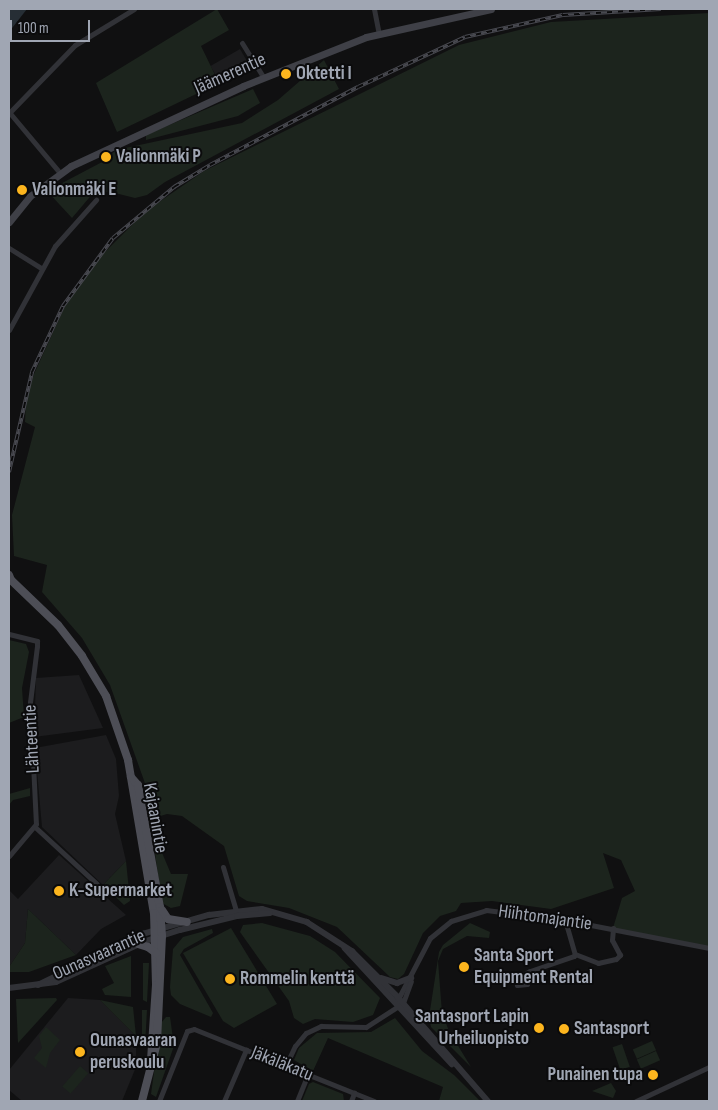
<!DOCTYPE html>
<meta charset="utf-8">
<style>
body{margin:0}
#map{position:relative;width:718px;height:1110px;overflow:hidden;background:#101011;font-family:"Sofia Sans Condensed",sans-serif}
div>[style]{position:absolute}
.built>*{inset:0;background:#1c1c1e;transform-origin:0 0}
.green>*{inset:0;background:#1c241d;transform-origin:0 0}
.water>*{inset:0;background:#262e35}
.minor>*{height:5px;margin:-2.5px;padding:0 2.5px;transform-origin:2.5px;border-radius:2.5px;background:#313237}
.tertiary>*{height:5.5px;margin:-2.75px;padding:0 2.75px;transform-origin:2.75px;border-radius:2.75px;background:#313237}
.secondary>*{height:7px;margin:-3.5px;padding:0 3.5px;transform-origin:3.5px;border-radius:3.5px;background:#3f4047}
.primary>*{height:8px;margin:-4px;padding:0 4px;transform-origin:4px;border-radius:4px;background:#4d4e56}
.rail>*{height:4px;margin-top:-2px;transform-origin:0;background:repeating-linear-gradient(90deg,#0b0b0c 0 5.5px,#484950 0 11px);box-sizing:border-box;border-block:1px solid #484950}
.dots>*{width:14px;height:14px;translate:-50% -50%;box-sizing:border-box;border:2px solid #0b0b0c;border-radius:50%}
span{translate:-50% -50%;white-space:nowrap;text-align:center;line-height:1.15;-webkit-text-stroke:4px #0b0b0c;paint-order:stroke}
.street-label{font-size:19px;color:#a0a6b3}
.poi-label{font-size:19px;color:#a0a6b3;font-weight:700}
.left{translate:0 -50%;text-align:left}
.right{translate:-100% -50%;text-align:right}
.frame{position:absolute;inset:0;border:10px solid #a0a6b3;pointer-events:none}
.scale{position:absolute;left:10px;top:20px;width:80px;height:22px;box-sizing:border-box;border:2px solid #a0a6b3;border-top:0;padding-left:6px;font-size:15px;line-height:18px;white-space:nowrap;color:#a0a6b3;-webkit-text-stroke:4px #0b0b0c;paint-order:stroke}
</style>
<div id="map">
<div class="built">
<i style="left:240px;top:49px;width:22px;height:34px;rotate:60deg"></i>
<i style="clip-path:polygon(79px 675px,103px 728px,34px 737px,36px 678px)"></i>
<i style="clip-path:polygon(106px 735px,116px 759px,119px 796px,115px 814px,126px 861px,103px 885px,42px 827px,35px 748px)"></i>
<i style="clip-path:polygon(59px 855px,126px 915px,101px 929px,76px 955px,28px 909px,25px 943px,9px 967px,9px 890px,18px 899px)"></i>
<i style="clip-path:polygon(68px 998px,100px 1000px,136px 1036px,136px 1067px,122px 1101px,22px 1101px,9px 1090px,9px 1070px)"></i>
</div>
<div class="green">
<i style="clip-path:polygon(217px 9px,229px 30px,201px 46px,219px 83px,117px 132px,96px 83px)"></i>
<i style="clip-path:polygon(709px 13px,709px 948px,613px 928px,622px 898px,635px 891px,621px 860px,603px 853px,614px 888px,551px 909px,492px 901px,461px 903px,456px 911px,440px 916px,423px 933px,404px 974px,398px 979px,390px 977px,337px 927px,289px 908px,247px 901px,239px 896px,224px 846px,182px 816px,167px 814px,157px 817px,110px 685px,82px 638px,42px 592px,47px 565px,14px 556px,12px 515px,35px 427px,25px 422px,26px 400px,34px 374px,65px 306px,94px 263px,146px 211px,204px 171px,459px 45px,551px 22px)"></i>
<i style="clip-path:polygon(324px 60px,339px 89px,165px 182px,147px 195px,135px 198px,111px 192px,94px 192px,72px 218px,47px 191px,104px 161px,116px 150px,242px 123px,278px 100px)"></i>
<i style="clip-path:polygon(253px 89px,260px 103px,238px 116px,146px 140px,146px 135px)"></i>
<i style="clip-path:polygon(9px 640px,26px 644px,29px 652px,22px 688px,24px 717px,9px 723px)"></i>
<i style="clip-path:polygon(30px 788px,30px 796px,13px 800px,9px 805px,9px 794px)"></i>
<i style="clip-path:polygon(160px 848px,171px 874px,188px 874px,180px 906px,171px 908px,162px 903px,155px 853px)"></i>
<i style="clip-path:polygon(126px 861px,130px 901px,124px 905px,103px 885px)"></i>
<i style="clip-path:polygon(28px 909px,76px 955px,29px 972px,9px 972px,9px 967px,25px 943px)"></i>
<i style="clip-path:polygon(262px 923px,310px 936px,335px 952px,380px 998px,373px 1015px,353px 1022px,315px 1019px,303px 1024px,294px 1018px,289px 1001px,240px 932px,243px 925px)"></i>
<i style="clip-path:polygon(470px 923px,490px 932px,489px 938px,467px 936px,443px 949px,438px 961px,442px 1013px,449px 1031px,471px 1067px,431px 1027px,429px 1017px,439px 952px,443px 945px)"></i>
<i style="clip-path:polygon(231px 928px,277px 1004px,234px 1028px,223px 1021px,183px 953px)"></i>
<i style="clip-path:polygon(212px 929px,213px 933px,184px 949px,180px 955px,213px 1013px,211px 1017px,180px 1004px,171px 995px,170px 987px,173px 949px,183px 937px)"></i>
<i style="clip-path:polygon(131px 956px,131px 997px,105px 995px,102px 989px,114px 983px,105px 966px)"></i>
<i style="clip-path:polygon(143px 963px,149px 963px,147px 1002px,143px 1000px)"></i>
<i style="clip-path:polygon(56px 998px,57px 1000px,18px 1043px,16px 999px)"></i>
<i style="clip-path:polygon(100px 1000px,133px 1007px,136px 1036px)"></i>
<i style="clip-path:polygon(142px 1010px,147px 1010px,145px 1045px,142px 1044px)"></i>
<i style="clip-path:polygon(166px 1017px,170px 1017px,174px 1046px,156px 1097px,151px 1094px,161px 1023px)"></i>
<i style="clip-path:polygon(395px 1018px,422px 1051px,454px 1075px,480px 1101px,439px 1101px,443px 1087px,328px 1038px,313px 1071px,294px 1060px,299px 1048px,317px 1033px,371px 1032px)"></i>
<i style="clip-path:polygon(46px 1027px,60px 1040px,50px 1053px,46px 1068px,34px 1058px,42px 1048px,39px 1036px)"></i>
<i style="left:652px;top:1041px;width:10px;height:21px;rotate:66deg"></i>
<i style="left:622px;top:1044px;width:24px;height:10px;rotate:71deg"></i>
<i style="left:656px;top:1051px;width:10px;height:21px;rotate:66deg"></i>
<i style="left:80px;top:1066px;width:11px;height:27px;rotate:41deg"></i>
<i style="clip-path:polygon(313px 1082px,343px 1094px,344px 1101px,302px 1101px,309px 1084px)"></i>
<i style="clip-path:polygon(611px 1083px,616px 1091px,613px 1098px,592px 1091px)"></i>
</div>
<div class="water">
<i style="clip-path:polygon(9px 9px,27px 9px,9px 32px)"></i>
</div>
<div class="minor">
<i style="left:374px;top:9px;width:25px;rotate:79deg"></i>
<i style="left:242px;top:43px;width:40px;rotate:58deg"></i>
<i style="left:9px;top:112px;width:80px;rotate:50.1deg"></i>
<i style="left:10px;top:112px;width:93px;rotate:-45.9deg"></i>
<i style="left:75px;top:45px;width:69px;rotate:-31.4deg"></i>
<i style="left:9px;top:248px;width:38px;rotate:32deg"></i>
<i style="left:9px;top:330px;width:96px;rotate:-61.3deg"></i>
<i style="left:55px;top:246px;width:62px;rotate:-48.3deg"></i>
<i style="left:9px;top:634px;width:29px;rotate:14deg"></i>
<i style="left:37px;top:641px;width:5px;rotate:90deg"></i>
<i style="left:37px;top:646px;width:56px;rotate:97.1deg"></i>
<i style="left:30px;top:702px;width:122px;rotate:87.2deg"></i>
<i style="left:36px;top:824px;width:42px;rotate:130.2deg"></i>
<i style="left:35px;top:827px;width:84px;rotate:42.6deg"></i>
<i style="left:223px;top:867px;width:49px;rotate:73.4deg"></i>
<i style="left:565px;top:920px;width:35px;rotate:74deg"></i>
<i style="left:575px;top:954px;width:25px;rotate:21deg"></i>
<i style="left:598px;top:963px;width:18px;rotate:-13deg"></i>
<i style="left:616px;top:959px;width:6px;rotate:-45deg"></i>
<i style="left:620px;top:955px;width:17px;rotate:-118deg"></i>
<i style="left:612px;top:940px;width:12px;rotate:-85deg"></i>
<i style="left:530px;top:971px;width:13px;rotate:103deg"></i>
<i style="left:527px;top:984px;width:10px;rotate:174deg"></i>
<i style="left:517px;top:985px;width:6px;rotate:-99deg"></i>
<i style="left:516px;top:979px;width:16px;rotate:-30deg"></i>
<i style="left:530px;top:971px;width:46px;rotate:-18.8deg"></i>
<i style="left:574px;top:956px;width:2px;rotate:-63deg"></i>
<i style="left:397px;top:1001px;width:71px;rotate:-62.4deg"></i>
<i style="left:430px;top:938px;width:27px;rotate:-39deg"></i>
<i style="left:451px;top:921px;width:37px;rotate:-17deg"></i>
<i style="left:486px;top:910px;width:80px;rotate:7.2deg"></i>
<i style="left:565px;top:920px;width:147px;rotate:11deg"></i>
<i style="left:286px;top:1065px;width:21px;rotate:-65deg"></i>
<i style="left:295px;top:1046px;width:17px;rotate:-50deg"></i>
<i style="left:306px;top:1033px;width:17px;rotate:-25deg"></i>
<i style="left:321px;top:1026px;width:45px;rotate:1.3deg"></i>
<i style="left:366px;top:1027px;width:44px;rotate:-33deg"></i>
<i style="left:403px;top:1003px;width:23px;rotate:-70deg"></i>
<i style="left:159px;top:1101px;width:75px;rotate:-68.2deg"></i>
<i style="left:187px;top:1031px;width:7px;rotate:-16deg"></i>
<i style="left:194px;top:1029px;width:194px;rotate:21.8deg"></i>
<i style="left:224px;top:1101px;width:56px;rotate:-66.7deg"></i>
<i style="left:297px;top:1101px;width:29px;rotate:-68deg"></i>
<i style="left:351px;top:1101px;width:9px;rotate:-69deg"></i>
<i style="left:636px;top:1101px;width:81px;rotate:-25deg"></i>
</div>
<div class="tertiary">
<i style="left:345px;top:948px;width:158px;rotate:47.3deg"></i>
<i style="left:381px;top:978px;width:17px;rotate:17deg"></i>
<i style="left:397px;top:983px;width:15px;rotate:-20deg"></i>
<i style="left:38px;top:985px;width:117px;rotate:-25.9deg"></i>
<i style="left:143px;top:934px;width:69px;rotate:-16.1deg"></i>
<i style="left:209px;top:915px;width:53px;rotate:-6.5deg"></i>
<i style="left:262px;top:909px;width:47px;rotate:16.1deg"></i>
<i style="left:307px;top:922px;width:54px;rotate:32.8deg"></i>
<i style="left:352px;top:951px;width:65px;rotate:45deg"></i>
<i style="left:398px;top:997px;width:138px;rotate:49.1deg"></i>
<i style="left:9px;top:988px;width:47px;rotate:-7.3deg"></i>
<i style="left:56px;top:982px;width:99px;rotate:-24.5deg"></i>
<i style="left:146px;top:941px;width:36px;rotate:-18deg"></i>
<i style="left:180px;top:930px;width:59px;rotate:-13.8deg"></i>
<i style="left:237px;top:916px;width:33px;rotate:-5deg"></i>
</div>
<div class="secondary">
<i style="left:9px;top:222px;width:33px;rotate:-51deg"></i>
<i style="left:30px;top:196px;width:51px;rotate:-36.2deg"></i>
<i style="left:71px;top:166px;width:190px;rotate:-24.9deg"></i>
<i style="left:243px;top:86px;width:132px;rotate:-21.7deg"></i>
<i style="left:366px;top:37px;width:128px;rotate:-12.6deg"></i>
</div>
<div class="primary">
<i style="left:9px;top:575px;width:5px;rotate:68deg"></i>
<i style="left:11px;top:580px;width:65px;rotate:43.8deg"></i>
<i style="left:58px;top:625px;width:39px;rotate:52deg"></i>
<i style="left:82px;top:656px;width:47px;rotate:59deg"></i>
<i style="left:106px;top:696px;width:68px;rotate:71deg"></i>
<i style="left:128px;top:760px;width:155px;rotate:80.4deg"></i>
<i style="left:154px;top:913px;width:72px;rotate:88.4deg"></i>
<i style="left:156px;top:985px;width:76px;rotate:93.8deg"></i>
<i style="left:131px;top:777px;width:11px;rotate:49deg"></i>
<i style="left:138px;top:785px;width:124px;rotate:79.8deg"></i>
<i style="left:160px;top:907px;width:29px;rotate:86deg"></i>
<i style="left:162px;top:936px;width:107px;rotate:92.7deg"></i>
<i style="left:157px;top:1043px;width:60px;rotate:104.5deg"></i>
<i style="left:162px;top:910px;width:11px;rotate:56deg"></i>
<i style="left:168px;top:919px;width:19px;rotate:9deg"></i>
<i style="left:138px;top:944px;width:10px;rotate:17deg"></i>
<i style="left:148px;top:947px;width:10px;rotate:37deg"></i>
</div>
<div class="rail">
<i style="left:9px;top:472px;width:103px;rotate:-77deg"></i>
<i style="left:32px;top:372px;width:73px;rotate:-64.8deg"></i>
<i style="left:63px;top:306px;width:84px;rotate:-53.7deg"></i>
<i style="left:113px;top:238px;width:80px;rotate:-39.9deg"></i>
<i style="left:174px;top:187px;width:42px;rotate:-31.4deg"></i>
<i style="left:210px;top:165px;width:167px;rotate:-27.8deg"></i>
<i style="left:358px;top:87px;width:118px;rotate:-25deg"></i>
<i style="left:465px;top:37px;width:100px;rotate:-12.7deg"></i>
<i style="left:563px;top:15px;width:98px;rotate:-3.5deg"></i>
</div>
<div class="dots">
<i style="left:286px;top:74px;background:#fcb51e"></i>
<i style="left:106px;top:157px;background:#fcb51e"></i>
<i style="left:22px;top:190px;background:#fcb51e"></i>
<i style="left:59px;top:891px;background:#fcb51e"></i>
<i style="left:464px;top:967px;background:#fcb51e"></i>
<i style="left:230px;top:979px;background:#fcb51e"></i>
<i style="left:539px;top:1028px;background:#fcb51e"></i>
<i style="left:564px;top:1029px;background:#fcb51e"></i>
<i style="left:80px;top:1052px;background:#fcb51e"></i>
<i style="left:653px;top:1075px;background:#fcb51e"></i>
</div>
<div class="street-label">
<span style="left:230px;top:74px;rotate:-24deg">Jäämerentie</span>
<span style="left:32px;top:739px;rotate:-93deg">Lähteentie</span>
<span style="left:155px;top:818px;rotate:80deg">Kajaanintie</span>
<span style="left:545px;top:918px;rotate:8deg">Hiihtomajantie</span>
<span style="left:99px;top:955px;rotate:-24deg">Ounasvaarantie</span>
<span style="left:282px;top:1064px;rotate:22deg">Jäkäläkatu</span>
</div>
<div class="poi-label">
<span class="left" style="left:296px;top:74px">Oktetti I</span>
<span class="left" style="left:116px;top:157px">Valionmäki P</span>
<span class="left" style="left:32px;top:190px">Valionmäki E</span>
<span class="left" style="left:69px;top:891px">K-Supermarket</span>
<span class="left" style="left:474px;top:967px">Santa Sport<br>Equipment Rental</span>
<span class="left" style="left:240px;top:979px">Rommelin kenttä</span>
<span class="right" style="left:529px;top:1028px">Santasport Lapin<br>Urheiluopisto</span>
<span class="left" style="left:574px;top:1029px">Santasport</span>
<span class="left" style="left:90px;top:1052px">Ounasvaaran<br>peruskoulu</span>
<span class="right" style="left:643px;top:1075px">Punainen tupa</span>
</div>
<div class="frame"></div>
<div class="scale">100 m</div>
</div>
